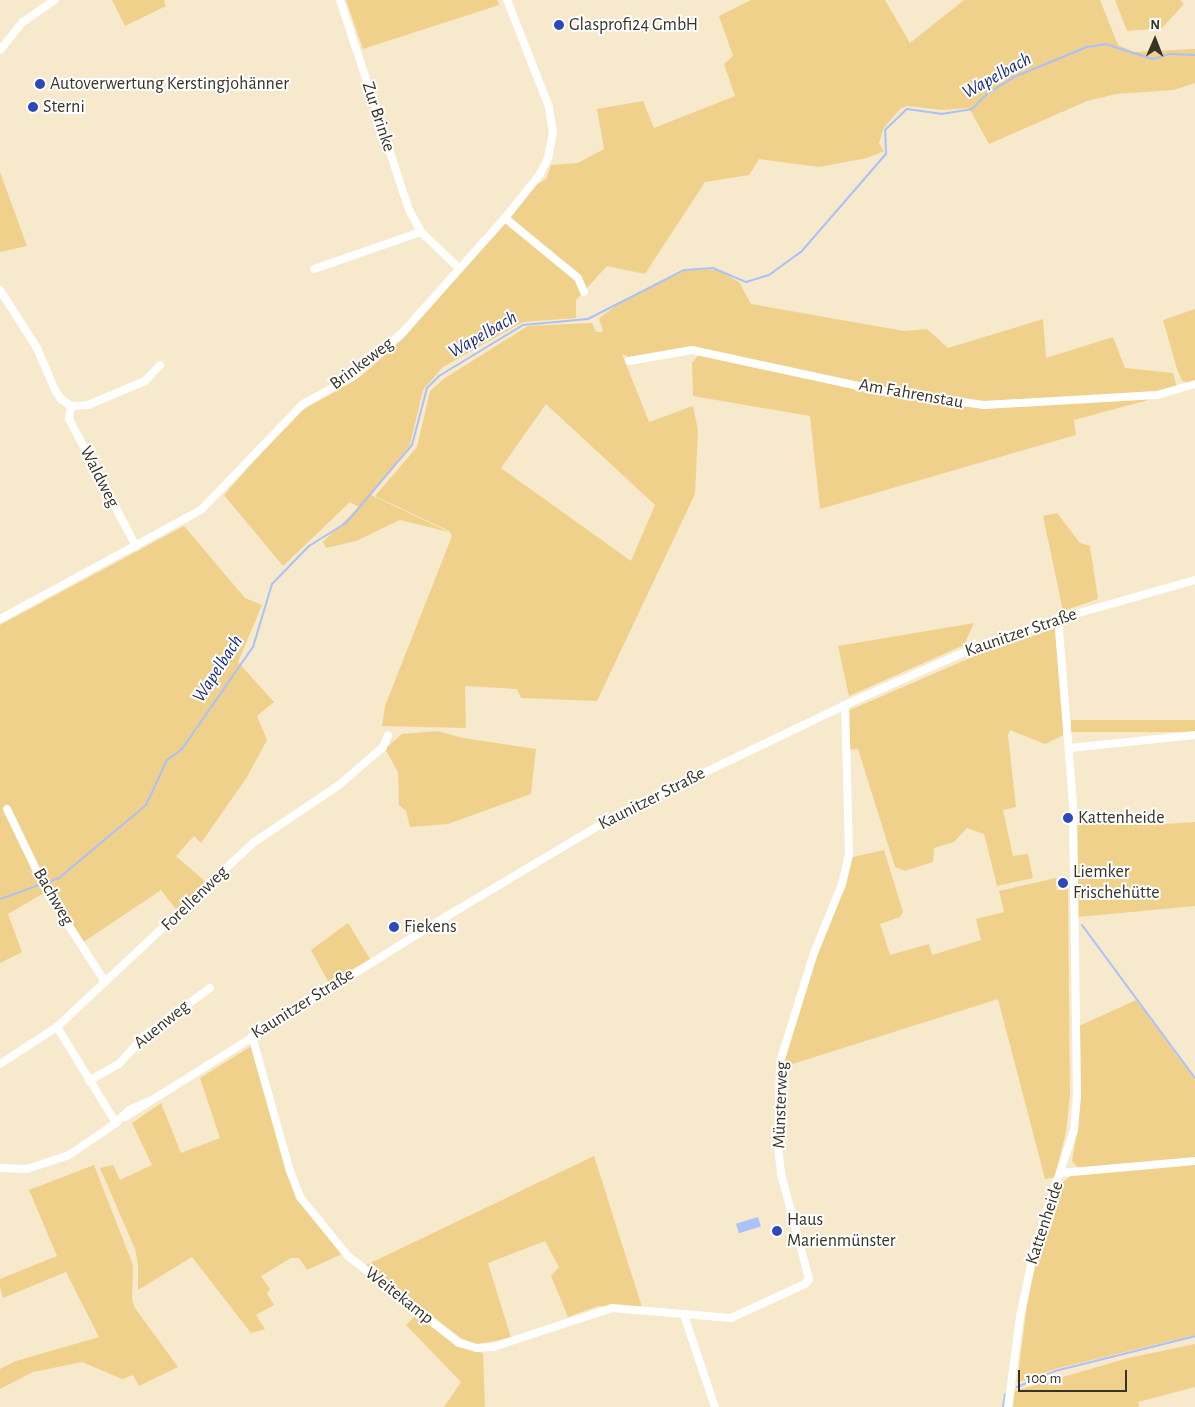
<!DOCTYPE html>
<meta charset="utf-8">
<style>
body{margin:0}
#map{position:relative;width:1195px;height:1407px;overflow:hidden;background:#f7e9cc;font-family:"Alegreya Sans",sans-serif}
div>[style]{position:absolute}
.green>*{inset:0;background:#f0d18c;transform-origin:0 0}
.water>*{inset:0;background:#aac1f9;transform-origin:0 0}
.stream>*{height:2px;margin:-1px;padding:0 1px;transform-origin:1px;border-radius:1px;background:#aac1f9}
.minor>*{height:8px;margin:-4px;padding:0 4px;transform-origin:4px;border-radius:4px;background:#fff}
.dots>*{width:14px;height:14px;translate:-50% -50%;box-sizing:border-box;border:2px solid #fff;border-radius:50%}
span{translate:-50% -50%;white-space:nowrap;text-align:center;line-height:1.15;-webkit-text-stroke:4px #fff;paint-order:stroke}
.poi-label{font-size:18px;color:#383327}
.left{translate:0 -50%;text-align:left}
.street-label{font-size:18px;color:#383327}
.water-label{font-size:19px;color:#192d7c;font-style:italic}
.north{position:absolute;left:1130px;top:15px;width:50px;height:50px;-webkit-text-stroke:4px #fff;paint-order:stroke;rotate:1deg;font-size:14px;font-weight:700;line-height:20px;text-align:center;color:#383327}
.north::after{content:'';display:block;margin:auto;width:18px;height:22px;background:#383327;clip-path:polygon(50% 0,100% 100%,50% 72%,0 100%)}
.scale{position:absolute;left:1018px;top:1370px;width:109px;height:22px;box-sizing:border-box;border:2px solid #383327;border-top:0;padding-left:6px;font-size:15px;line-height:18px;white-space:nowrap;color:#383327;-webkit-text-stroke:4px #fff;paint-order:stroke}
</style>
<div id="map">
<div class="green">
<i style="clip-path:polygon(112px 0,164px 0,166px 6px,125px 26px)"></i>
<i style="clip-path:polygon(346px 0,497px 0,499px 5px,363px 49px)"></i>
<i style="clip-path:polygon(751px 0,885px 0,910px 43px,964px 0,1100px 0,1118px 45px,1134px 52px,1195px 49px,1195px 83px,1174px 90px,1116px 94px,1087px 101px,989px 144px,969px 108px,942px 110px,907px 106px,900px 109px,883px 129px,879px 144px,884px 151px,867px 158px,819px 167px,759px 159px,749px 175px,705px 182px,645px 274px,607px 266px,576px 300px,576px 318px,523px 322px,443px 367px,423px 390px,410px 445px,371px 495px,449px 532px,400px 520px,356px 541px,326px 548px,323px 542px,359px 507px,350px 502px,283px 566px,224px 495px,296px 414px,360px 377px,404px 338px,536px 185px,546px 179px,551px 165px,578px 163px,604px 149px,597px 109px,643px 101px,654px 128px,735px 96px,724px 64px,733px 56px,719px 16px)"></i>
<i style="clip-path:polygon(1115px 0,1180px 0,1184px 4px,1162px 28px,1127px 31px)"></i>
<i style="clip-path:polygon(0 172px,27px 246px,0 252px)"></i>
<i style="clip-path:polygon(evenodd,703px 268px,720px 271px,739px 282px,751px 304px,904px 331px,927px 329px,948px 348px,1043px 319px,1046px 358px,1113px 337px,1125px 368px,1173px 373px,1177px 387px,1154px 392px,1152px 399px,1074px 420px,1076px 435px,820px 509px,810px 416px,693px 396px,692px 363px,699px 354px,692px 348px,629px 357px,622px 354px,649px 422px,693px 406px,698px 430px,695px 494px,597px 701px,521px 698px,517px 689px,465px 686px,466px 728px,382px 726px,385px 706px,452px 536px,449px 531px,375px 496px,417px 447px,430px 391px,445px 378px,528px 326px,592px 323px,596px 332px,603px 332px,599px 318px,626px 299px,684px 271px,703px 268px,546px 404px,655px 505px,631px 561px,501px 468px,546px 404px)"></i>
<i style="clip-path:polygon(1195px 309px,1195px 381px,1188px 383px,1182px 381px,1177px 369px,1163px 320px)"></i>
<i style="clip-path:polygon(1057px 513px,1080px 543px,1090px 546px,1098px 599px,1063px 611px,1043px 516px)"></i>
<i style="clip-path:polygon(184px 526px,245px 598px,262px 605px,238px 662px,274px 702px,257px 716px,267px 740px,247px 777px,201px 843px,194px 836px,176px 856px,207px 883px,178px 912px,161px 890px,82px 943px,49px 890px,8px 914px,22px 952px,0 963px,0 625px)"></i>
<i style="clip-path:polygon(974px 623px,964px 645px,849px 696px,838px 646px)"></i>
<i style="clip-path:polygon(1056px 628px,1066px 734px,1045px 744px,1010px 730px,1008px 735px,1016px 807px,1003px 810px,1013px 856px,1028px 854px,1033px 878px,997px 886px,984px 834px,967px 828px,954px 842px,934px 848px,933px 862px,905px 871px,895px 867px,858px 749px,846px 750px,843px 713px,977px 655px)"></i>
<i style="left:1195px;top:720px;width:12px;height:124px;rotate:90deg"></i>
<i style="clip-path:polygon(438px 731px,463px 738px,536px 749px,531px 794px,448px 824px,410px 827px,406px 811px,399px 805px,398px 772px,385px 749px,402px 734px)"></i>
<i style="clip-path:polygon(1148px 817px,1150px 825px,1195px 822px,1195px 906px,1078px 917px,1077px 822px)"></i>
<i style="clip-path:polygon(884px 850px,903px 912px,900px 917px,880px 924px,890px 955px,929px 944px,932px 955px,981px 940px,976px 919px,1004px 912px,999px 891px,1056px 878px,1057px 890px,1068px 889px,1070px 1095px,1066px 1132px,1055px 1177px,1045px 1179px,998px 999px,783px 1067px,816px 954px,846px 884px,853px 857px)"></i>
<i style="clip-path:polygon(348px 923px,370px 959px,329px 983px,311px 950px)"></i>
<i style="clip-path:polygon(1136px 1000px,1195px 1080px,1195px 1158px,1079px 1169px,1072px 1161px,1079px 1122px,1079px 1026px)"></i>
<i style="clip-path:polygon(253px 1045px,287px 1171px,342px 1254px,307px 1270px,299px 1258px,291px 1258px,261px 1276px,270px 1289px,267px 1293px,274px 1305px,256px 1315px,265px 1329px,251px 1333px,192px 1257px,138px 1290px,138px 1265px,135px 1249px,100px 1168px,113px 1165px,120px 1180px,152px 1165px,132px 1123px,161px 1103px,181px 1153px,220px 1138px,200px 1078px)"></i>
<i style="clip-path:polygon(594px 1156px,642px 1307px,598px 1306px,568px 1317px,551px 1276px,559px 1267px,545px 1241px,488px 1263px,511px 1338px,477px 1344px,461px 1338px,366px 1265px)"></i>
<i style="clip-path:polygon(1195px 1163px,1195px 1335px,1055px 1369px,1017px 1383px,1027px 1305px,1039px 1247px,1062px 1183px,1073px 1174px)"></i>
<i style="clip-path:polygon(94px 1165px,133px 1265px,132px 1299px,135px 1308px,178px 1367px,139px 1386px,133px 1375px,122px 1379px,82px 1362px,33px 1372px,0 1389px,0 1369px,16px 1361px,99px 1337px,66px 1272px,3px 1298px,0 1287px,0 1279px,57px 1256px,29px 1190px)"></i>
<i style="clip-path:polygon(417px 1314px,457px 1345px,483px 1353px,485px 1407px,444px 1407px,461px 1382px,406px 1325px)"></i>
<i style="clip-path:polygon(1195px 1344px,1195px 1387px,1138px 1402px,1139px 1407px,1013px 1407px,1015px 1391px,1128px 1358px)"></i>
</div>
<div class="water">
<i style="left:758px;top:1217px;width:10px;height:23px;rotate:73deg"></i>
</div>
<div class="stream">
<i style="left:48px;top:882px;width:12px;rotate:-20deg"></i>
<i style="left:59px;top:878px;width:114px;rotate:-40deg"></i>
<i style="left:146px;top:805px;width:50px;rotate:-65deg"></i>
<i style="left:167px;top:760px;width:19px;rotate:-36deg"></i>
<i style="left:182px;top:749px;width:124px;rotate:-55.2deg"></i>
<i style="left:253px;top:647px;width:66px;rotate:-73.2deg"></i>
<i style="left:272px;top:584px;width:53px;rotate:-45.8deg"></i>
<i style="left:309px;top:546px;width:44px;rotate:-31.9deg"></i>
<i style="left:346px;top:523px;width:102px;rotate:-49.8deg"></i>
<i style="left:412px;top:445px;width:59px;rotate:-75.3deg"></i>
<i style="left:427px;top:388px;width:17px;rotate:-45deg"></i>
<i style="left:439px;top:376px;width:98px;rotate:-31.3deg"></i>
<i style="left:523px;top:325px;width:65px;rotate:-5.3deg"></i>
<i style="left:588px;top:319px;width:108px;rotate:-27deg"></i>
<i style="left:684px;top:270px;width:29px;rotate:-4deg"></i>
<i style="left:713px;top:268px;width:36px;rotate:23deg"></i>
<i style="left:746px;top:282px;width:24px;rotate:-17deg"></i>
<i style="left:769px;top:275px;width:39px;rotate:-36deg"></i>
<i style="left:801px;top:252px;width:130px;rotate:-49.1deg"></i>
<i style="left:886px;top:154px;width:24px;rotate:-92deg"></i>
<i style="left:885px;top:130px;width:30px;rotate:-44deg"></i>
<i style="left:907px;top:109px;width:34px;rotate:8deg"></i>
<i style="left:941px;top:114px;width:31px;rotate:-9deg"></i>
<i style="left:972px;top:109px;width:21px;rotate:-45deg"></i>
<i style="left:987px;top:94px;width:32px;rotate:-32deg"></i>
<i style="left:1014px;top:77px;width:79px;rotate:-22.3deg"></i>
<i style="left:1087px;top:47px;width:18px;rotate:-9deg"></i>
<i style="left:1105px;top:44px;width:50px;rotate:17.4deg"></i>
<i style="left:1153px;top:59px;width:17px;rotate:-17deg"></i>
<i style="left:1169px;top:54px;width:26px;rotate:2deg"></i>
<i style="left:0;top:899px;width:41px;rotate:-19.7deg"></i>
<i style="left:1082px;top:925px;width:190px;rotate:53.6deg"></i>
<i style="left:1017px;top:1387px;width:41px;rotate:-22.8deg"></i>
<i style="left:1055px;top:1371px;width:144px;rotate:-14deg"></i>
<i style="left:1003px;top:1407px;width:13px;rotate:-81deg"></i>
</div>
<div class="minor">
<i style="left:340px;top:0;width:221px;rotate:71.8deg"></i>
<i style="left:409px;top:210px;width:25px;rotate:61deg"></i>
<i style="left:421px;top:232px;width:52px;rotate:43.5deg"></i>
<i style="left:0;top:50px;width:36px;rotate:-51deg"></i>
<i style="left:23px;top:22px;width:39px;rotate:-35deg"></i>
<i style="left:505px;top:218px;width:94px;rotate:39.4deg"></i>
<i style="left:578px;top:278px;width:15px;rotate:67deg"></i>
<i style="left:314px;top:269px;width:113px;rotate:-19.1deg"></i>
<i style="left:0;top:290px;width:69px;rotate:57.5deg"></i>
<i style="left:37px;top:348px;width:46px;rotate:66.8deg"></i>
<i style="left:55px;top:390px;width:11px;rotate:56deg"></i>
<i style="left:61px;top:399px;width:12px;rotate:35deg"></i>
<i style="left:71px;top:406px;width:17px;rotate:-3deg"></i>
<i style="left:88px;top:405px;width:62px;rotate:-22.8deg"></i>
<i style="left:145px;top:381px;width:22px;rotate:-47deg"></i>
<i style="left:629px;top:361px;width:64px;rotate:-9.9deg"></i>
<i style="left:692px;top:350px;width:194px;rotate:12.2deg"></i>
<i style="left:882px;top:391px;width:103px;rotate:7.8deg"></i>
<i style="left:984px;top:405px;width:173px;rotate:-3.3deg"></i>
<i style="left:1157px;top:395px;width:40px;rotate:-16deg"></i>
<i style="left:71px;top:406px;width:13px;rotate:99deg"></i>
<i style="left:69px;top:419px;width:144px;rotate:62.2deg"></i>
<i style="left:0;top:619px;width:229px;rotate:-28.5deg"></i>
<i style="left:201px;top:510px;width:147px;rotate:-46.1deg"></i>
<i style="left:303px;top:404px;width:56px;rotate:-28.9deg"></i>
<i style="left:352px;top:377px;width:68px;rotate:-41.4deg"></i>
<i style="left:403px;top:332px;width:153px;rotate:-48.2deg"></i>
<i style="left:505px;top:218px;width:56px;rotate:-51.5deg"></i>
<i style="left:540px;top:174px;width:18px;rotate:-63deg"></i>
<i style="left:548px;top:158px;width:25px;rotate:-79deg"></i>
<i style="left:553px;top:133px;width:26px;rotate:-99deg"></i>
<i style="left:549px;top:107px;width:115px;rotate:-111.4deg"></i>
<i style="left:1070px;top:748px;width:126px;rotate:-5.9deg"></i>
<i style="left:7px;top:809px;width:90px;rotate:64.3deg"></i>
<i style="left:46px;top:890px;width:109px;rotate:57.3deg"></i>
<i style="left:57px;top:1027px;width:113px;rotate:58.4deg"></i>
<i style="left:252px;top:1036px;width:140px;rotate:74.3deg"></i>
<i style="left:290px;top:1171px;width:28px;rotate:69deg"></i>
<i style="left:300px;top:1197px;width:76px;rotate:50.9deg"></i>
<i style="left:348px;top:1256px;width:141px;rotate:38.1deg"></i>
<i style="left:459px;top:1343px;width:19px;rotate:16deg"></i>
<i style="left:477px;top:1348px;width:16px;rotate:-4deg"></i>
<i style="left:493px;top:1347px;width:125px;rotate:-18.1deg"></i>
<i style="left:612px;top:1308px;width:119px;rotate:4.8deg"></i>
<i style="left:731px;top:1318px;width:81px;rotate:-24.7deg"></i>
<i style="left:805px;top:1284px;width:6px;rotate:-51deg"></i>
<i style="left:809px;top:1279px;width:109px;rotate:-104.9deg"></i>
<i style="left:781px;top:1174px;width:28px;rotate:-96deg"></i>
<i style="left:778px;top:1146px;width:84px;rotate:-88.6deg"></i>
<i style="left:780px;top:1062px;width:114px;rotate:-72.7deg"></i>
<i style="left:814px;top:953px;width:74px;rotate:-67.9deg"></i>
<i style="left:842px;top:884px;width:31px;rotate:-77deg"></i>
<i style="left:849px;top:854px;width:149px;rotate:-91.5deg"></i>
<i style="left:0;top:1064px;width:68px;rotate:-33deg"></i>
<i style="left:57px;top:1027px;width:269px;rotate:-43.2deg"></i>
<i style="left:253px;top:843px;width:104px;rotate:-34deg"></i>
<i style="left:339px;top:785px;width:58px;rotate:-40.8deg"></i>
<i style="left:383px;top:747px;width:13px;rotate:-67deg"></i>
<i style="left:89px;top:1081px;width:34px;rotate:-30deg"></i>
<i style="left:119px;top:1064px;width:36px;rotate:-48deg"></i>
<i style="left:143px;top:1037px;width:83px;rotate:-36.2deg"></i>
<i style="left:125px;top:1117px;width:362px;rotate:-32deg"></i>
<i style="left:432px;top:925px;width:219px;rotate:-30.8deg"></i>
<i style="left:620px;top:813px;width:250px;rotate:-25.6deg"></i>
<i style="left:845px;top:705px;width:143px;rotate:-23.9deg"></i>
<i style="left:976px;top:647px;width:87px;rotate:-18.9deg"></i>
<i style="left:1058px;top:619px;width:142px;rotate:-15.9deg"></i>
<i style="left:0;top:1168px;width:27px;rotate:2deg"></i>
<i style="left:27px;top:1169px;width:44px;rotate:-18.4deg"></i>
<i style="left:69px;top:1155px;width:57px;rotate:-34.2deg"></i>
<i style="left:116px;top:1123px;width:18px;rotate:-45deg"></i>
<i style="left:129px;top:1110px;width:22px;rotate:-24deg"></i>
<i style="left:1061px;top:1173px;width:135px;rotate:-5.1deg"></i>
<i style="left:684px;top:1315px;width:97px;rotate:71.4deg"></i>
<i style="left:1008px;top:1407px;width:91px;rotate:-82.4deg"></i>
<i style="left:1020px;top:1317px;width:73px;rotate:-78.1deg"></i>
<i style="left:1035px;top:1246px;width:122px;rotate:-71.4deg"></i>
<i style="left:1074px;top:1130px;width:35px;rotate:-85deg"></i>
<i style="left:1077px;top:1095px;width:291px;rotate:-90.8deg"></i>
<i style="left:1073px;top:804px;width:186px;rotate:-94.6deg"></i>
</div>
<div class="dots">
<i style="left:559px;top:25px;background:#2c49b9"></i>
<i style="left:40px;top:84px;background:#2c49b9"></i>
<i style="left:33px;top:107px;background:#2c49b9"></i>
<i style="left:1068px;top:818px;background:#2c49b9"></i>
<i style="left:1063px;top:883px;background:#2c49b9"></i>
<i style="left:394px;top:927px;background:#2c49b9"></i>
<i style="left:777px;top:1231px;background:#2c49b9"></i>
</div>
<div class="poi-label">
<span class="left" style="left:569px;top:25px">Glasprofi24 GmbH</span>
<span class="left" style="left:50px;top:84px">Autoverwertung Kerstingjohänner</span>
<span class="left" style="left:43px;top:107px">Sterni</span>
<span class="left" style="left:1078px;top:818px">Kattenheide</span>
<span class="left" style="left:1073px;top:883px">Liemker<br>Frischehütte</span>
<span class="left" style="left:404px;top:927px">Fiekens</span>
<span class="left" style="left:787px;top:1231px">Haus<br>Marienmünster</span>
</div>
<div class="street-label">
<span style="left:378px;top:117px;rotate:72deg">Zur Brinke</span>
<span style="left:362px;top:364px;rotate:-37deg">Brinkeweg</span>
<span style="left:911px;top:394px;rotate:10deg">Am Fahrenstau</span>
<span style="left:99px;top:477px;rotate:63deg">Waldweg</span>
<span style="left:1021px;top:633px;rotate:-19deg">Kaunitzer Straße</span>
<span style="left:652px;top:799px;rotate:-27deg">Kaunitzer Straße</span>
<span style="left:53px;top:897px;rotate:60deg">Bachweg</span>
<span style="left:195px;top:899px;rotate:-44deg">Forellenweg</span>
<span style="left:303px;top:1004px;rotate:-32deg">Kaunitzer Straße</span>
<span style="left:162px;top:1025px;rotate:-39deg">Auenweg</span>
<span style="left:781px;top:1105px;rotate:-88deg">Münsterweg</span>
<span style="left:1045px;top:1223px;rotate:-72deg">Kattenheide</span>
<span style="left:399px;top:1296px;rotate:38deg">Weitekamp</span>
</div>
<div class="water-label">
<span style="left:997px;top:76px;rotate:-29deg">Wapelbach</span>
<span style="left:483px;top:335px;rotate:-30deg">Wapelbach</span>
<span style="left:218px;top:669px;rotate:-57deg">Wapelbach</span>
</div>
<div class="north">N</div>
<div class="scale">100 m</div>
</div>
